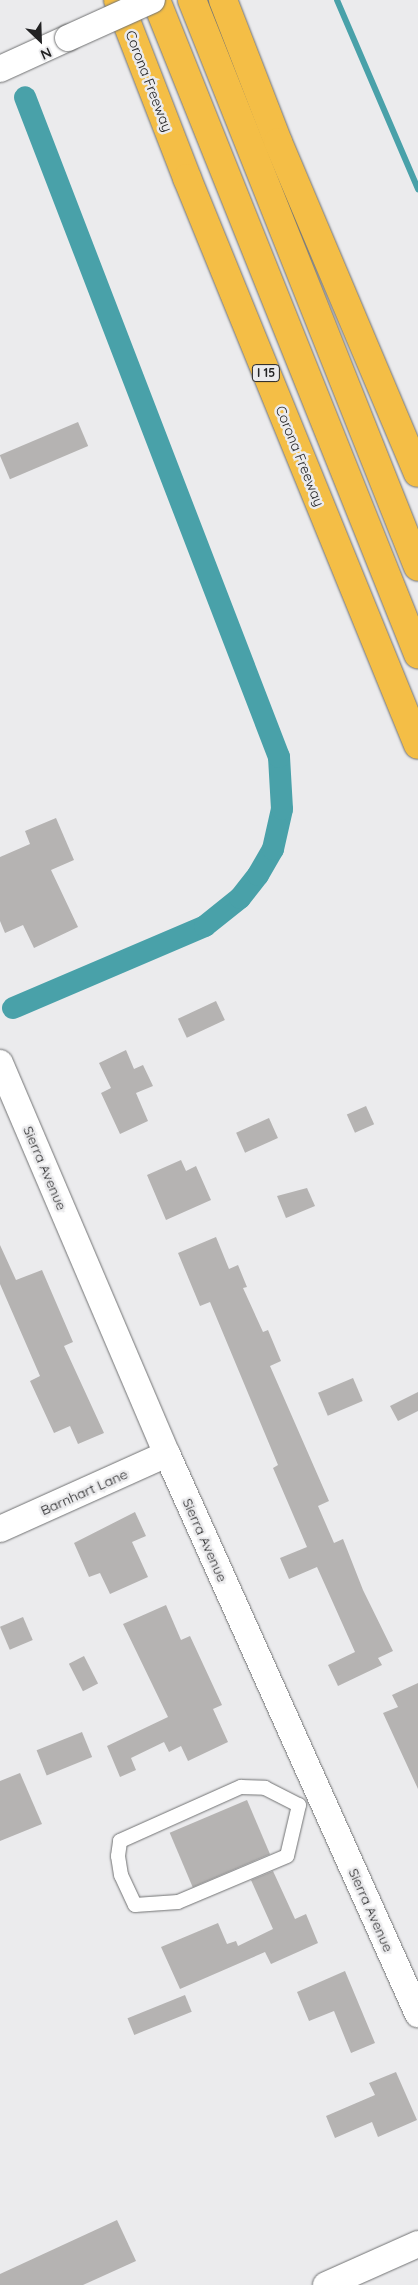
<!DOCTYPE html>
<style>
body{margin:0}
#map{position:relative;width:418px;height:2285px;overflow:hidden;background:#ebebed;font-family:Quicksand,sans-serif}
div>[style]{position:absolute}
.stream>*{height:6px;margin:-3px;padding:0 3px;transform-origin:3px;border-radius:3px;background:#49a1a9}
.canal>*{height:22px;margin:-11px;padding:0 11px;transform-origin:11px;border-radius:11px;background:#49a1a9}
.building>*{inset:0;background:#b5b3b2;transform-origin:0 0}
.roads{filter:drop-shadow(0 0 1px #717273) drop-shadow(0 0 1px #717273)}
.service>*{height:14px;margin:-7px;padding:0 7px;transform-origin:7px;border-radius:7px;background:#fff}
.minor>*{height:26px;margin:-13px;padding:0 13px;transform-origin:13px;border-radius:13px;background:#fff}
.motorway>*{height:28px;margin:-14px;padding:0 14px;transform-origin:14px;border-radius:14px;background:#f4be46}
.bridges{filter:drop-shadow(0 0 1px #717273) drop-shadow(0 0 1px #717273)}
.minor-bridge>*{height:26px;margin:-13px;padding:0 13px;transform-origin:13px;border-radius:13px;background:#fff}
span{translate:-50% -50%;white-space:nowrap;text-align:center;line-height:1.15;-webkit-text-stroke:5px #ebebed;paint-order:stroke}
.shield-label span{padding:1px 4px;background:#ebebed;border:1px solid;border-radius:4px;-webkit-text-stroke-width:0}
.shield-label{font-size:12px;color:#232324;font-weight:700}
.street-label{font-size:14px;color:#232324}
.north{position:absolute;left:15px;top:15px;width:50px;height:50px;-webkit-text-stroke:4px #ebebed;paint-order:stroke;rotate:156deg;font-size:14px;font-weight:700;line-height:20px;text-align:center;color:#232324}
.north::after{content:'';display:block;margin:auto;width:18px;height:22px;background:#232324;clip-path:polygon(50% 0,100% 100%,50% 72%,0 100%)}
</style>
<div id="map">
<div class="stream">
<i style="left:337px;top:0;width:206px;rotate:66.8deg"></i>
</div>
<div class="canal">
<i style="left:13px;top:1008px;width:209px;rotate:-23.1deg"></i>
<i style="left:205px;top:926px;width:45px;rotate:-38.7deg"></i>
<i style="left:240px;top:898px;width:29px;rotate:-52deg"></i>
<i style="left:258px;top:875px;width:30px;rotate:-60deg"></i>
<i style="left:273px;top:849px;width:41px;rotate:-77.3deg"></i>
<i style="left:282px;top:809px;width:52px;rotate:-93.3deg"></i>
<i style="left:279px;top:757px;width:707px;rotate:-111.05deg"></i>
</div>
<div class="building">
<i style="left:78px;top:422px;width:26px;height:85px;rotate:67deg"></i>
<i style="clip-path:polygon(56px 818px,74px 860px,51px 870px,78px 927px,34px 948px,23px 925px,5px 933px,0 921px,0 857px,30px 844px,25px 831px)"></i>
<i style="left:216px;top:1001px;width:21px;height:42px;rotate:65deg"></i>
<i style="clip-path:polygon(126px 1050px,134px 1069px,143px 1065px,153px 1086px,136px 1093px,148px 1121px,120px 1134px,101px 1093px,111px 1088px,99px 1063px)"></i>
<i style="left:366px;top:1106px;width:20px;height:21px;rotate:66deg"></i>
<i style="left:269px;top:1118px;width:22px;height:36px;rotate:66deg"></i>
<i style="clip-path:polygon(181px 1160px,186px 1171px,196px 1166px,211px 1200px,166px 1220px,147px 1175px)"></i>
<i style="clip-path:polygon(307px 1188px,315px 1206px,286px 1218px,277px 1196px)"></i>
<i style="clip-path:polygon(216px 1237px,229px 1269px,238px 1265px,247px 1287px,243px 1288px,263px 1332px,268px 1330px,281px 1361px,270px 1366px,329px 1501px,318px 1506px,334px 1543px,343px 1539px,363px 1590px,393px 1651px,378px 1658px,382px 1665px,338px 1686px,328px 1665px,355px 1652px,317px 1567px,289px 1579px,280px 1558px,307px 1547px,273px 1468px,278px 1465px,210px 1302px,200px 1306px,178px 1253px)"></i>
<i style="clip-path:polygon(0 1245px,16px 1280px,42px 1270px,73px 1342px,64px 1346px,104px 1433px,78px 1444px,70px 1426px,54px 1433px,30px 1381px,40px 1376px,0 1284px)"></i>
<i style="left:353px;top:1378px;width:25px;height:38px;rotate:67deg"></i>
<i style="clip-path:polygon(418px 1392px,418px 1411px,398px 1421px,390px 1406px)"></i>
<i style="clip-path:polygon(135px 1512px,146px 1536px,132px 1542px,148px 1577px,110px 1594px,100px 1573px,89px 1577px,74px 1543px)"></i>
<i style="clip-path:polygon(166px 1605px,181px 1640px,190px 1636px,222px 1705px,213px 1709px,228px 1742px,188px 1761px,181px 1746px,169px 1752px,164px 1742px,131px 1758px,136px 1770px,120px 1777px,107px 1746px,168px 1717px,123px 1624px)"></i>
<i style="left:23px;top:1617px;width:25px;height:25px;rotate:67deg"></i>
<i style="left:84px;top:1656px;width:31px;height:17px;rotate:63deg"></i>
<i style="clip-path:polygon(418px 1683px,418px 1789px,383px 1713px,398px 1707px,392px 1695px)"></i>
<i style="left:82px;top:1732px;width:27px;height:49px;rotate:68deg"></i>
<i style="clip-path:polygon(20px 1773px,42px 1824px,0 1841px,0 1781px)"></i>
<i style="left:247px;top:1800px;width:59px;height:84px;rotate:67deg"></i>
<i style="clip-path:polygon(273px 1871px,295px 1919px,306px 1914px,318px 1943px,271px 1964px,265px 1952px,180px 1989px,161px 1947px,218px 1923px,227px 1944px,236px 1941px,238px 1946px,273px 1929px,251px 1880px)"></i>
<i style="clip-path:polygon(345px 1971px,375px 2043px,351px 2053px,334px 2011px,309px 2021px,297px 1992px)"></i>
<i style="left:185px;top:1995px;width:18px;height:62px;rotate:68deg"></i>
<i style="clip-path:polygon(396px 2072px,417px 2120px,378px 2137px,372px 2122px,335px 2138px,326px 2116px,375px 2095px,369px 2083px)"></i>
<i style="clip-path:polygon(117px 2220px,136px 2261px,83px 2285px,0 2285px,0 2274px)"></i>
</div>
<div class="roads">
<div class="service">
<i style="left:241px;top:1787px;width:24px;rotate:2deg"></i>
<i style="left:265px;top:1788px;width:38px;rotate:27deg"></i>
<i style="left:299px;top:1805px;width:52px;rotate:103.2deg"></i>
<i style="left:287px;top:1856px;width:118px;rotate:157.1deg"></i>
<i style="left:178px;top:1902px;width:43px;rotate:176deg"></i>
<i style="left:135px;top:1905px;width:33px;rotate:-115deg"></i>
<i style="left:121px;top:1875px;width:19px;rotate:-99deg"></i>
<i style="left:118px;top:1856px;width:15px;rotate:-82deg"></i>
<i style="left:120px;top:1841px;width:133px;rotate:-24.1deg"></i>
</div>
<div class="minor">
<i style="left:0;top:69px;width:75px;rotate:-24.5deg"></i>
<i style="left:0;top:1063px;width:425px;rotate:66.9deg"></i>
<i style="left:167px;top:1454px;width:614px;rotate:65.86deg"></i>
<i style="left:0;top:1529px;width:183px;rotate:-24.2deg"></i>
<i style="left:326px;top:2285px;width:101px;rotate:-24deg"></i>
</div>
<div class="motorway">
<i style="left:118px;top:0;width:191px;rotate:68.8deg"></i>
<i style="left:187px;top:178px;width:612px;rotate:67.83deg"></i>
<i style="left:156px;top:0;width:705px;rotate:68.17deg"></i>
<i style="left:192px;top:0;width:610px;rotate:68.27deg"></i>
<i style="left:223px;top:0;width:152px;rotate:68.8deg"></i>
<i style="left:278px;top:142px;width:359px;rotate:67.1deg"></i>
</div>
</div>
<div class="bridges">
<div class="minor-bridge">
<i style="left:68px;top:38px;width:92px;rotate:-24.3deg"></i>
</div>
</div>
<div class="shield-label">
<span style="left:266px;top:373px">I 15</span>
</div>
<div class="street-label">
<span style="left:149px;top:81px;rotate:69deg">Corona Freeway</span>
<span style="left:300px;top:456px;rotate:68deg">Corona Freeway</span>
<span style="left:45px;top:1168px;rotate:67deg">Sierra Avenue</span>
<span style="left:84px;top:1492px;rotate:-24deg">Barnhart Lane</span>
<span style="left:205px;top:1540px;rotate:66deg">Sierra Avenue</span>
<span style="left:371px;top:1910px;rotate:66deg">Sierra Avenue</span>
</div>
<div class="north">N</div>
</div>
